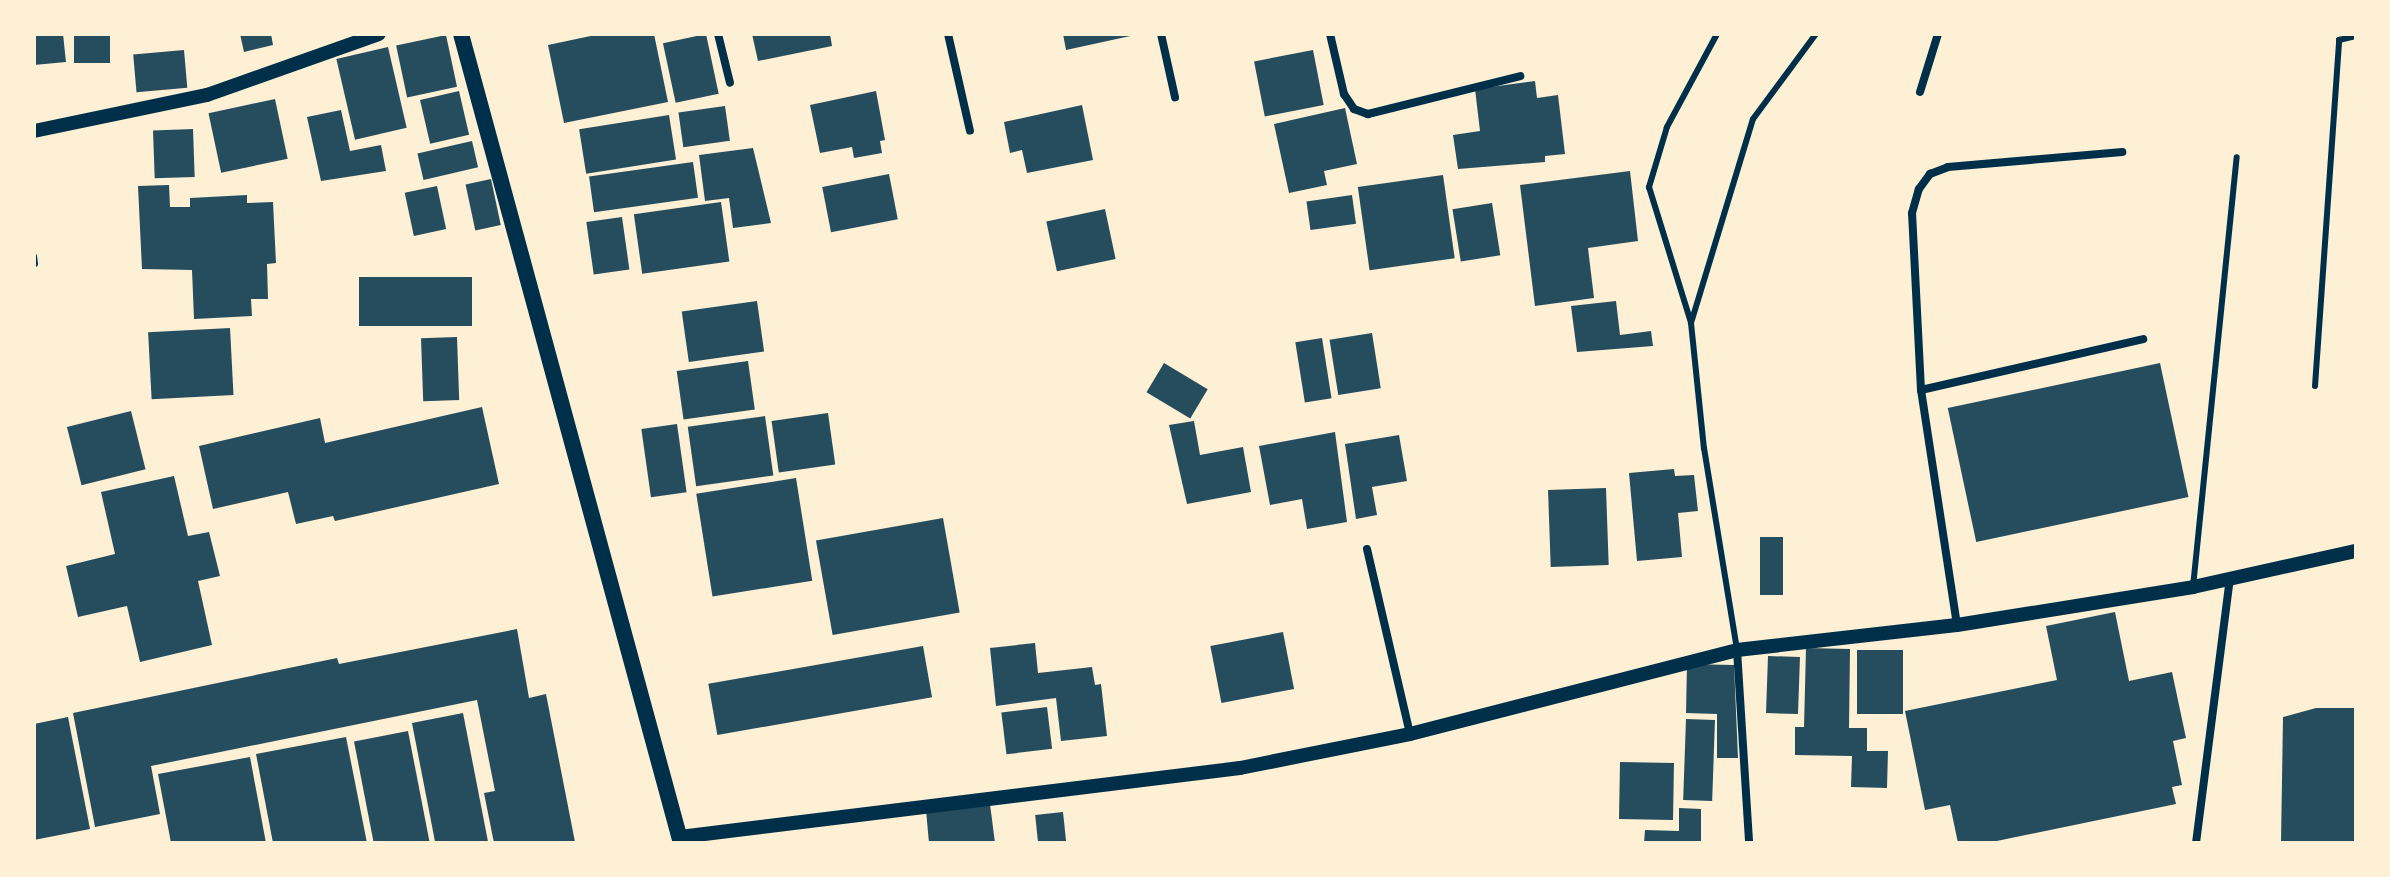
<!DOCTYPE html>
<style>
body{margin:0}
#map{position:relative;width:2390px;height:877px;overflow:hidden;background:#fdf0d5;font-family:"DejaVu Sans",sans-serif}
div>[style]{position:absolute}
.building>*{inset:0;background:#264d5e;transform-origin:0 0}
.service>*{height:6px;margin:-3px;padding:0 3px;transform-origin:3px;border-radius:3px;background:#003049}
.minor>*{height:8px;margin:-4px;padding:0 4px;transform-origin:4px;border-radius:4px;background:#003049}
.tertiary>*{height:14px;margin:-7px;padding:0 7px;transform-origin:7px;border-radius:7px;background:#003049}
.secondary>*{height:16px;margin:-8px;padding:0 8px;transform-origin:8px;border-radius:8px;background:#003049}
span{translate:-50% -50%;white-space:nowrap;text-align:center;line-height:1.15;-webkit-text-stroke:8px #fdf0d5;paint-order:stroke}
.frame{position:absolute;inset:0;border:36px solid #fdf0d5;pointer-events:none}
</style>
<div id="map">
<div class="building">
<i style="clip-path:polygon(34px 34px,63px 34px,66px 62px,34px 65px)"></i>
<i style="left:74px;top:34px;width:36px;height:29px"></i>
<i style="clip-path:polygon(240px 34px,271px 34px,273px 45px,244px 52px)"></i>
<i style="clip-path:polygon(600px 34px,654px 34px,668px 102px,564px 123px,548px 45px)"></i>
<i style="left:706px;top:34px;width:61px;height:44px;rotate:78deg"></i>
<i style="clip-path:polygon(752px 34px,830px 34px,832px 46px,758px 61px)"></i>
<i style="clip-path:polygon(1063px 34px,1135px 34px,1135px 35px,1066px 50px)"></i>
<i style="left:446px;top:35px;width:53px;height:51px;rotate:78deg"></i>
<i style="left:388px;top:47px;width:83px;height:53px;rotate:77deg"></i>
<i style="left:184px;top:50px;width:38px;height:51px;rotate:85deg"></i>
<i style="left:1313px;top:50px;width:56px;height:60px;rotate:79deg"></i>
<i style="clip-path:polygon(1535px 81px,1537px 98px,1558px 95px,1565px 154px,1545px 156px,1545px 162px,1458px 169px,1453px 135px,1480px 131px,1475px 89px)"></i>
<i style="left:459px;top:91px;width:45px;height:40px;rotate:77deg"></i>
<i style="clip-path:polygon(876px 91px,885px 140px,880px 141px,882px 153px,854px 158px,852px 147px,820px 153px,810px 105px)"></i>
<i style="left:275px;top:99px;width:61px;height:68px;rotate:78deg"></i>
<i style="clip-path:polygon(1082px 105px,1093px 160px,1027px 173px,1022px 150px,1010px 153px,1004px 122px)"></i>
<i style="left:725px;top:106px;width:35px;height:47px;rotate:82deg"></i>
<i style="clip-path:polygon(1345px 108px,1357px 164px,1324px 171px,1327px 185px,1289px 193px,1274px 124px)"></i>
<i style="clip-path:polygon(341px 110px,350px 151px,381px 145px,386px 171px,321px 181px,307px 117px)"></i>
<i style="left:669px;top:115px;width:45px;height:91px;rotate:81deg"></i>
<i style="left:193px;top:129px;width:48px;height:40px;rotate:88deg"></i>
<i style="left:472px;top:141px;width:27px;height:56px;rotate:77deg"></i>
<i style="clip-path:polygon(753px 148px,771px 223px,733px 228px,729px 198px,705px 201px,699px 155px)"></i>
<i style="left:693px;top:162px;width:36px;height:105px;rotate:82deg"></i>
<i style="clip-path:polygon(1630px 171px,1638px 241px,1588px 248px,1594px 298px,1535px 306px,1520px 185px)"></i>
<i style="left:889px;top:174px;width:46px;height:68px;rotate:79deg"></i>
<i style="left:1443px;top:175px;width:84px;height:86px;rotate:82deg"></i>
<i style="left:491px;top:179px;width:47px;height:26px;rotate:78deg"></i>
<i style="clip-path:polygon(169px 185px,170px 207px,190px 207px,190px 198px,247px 195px,247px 203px,273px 202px,276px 263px,267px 264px,268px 299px,251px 299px,252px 316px,194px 319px,192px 270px,142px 269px,138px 186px)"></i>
<i style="left:437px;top:186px;width:44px;height:33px;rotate:78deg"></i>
<i style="left:1352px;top:195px;width:29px;height:46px;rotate:82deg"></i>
<i style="left:721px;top:202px;width:60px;height:88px;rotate:82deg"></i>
<i style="left:1492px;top:203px;width:53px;height:40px;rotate:81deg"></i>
<i style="left:1105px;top:209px;width:51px;height:60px;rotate:78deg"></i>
<i style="left:622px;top:217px;width:53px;height:36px;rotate:82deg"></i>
<i style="left:359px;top:277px;width:113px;height:49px"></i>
<i style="left:757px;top:301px;width:51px;height:76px;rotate:82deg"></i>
<i style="clip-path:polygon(1616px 301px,1620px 335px,1651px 331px,1653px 346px,1577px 352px,1571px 306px)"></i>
<i style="left:230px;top:328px;width:67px;height:82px;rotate:87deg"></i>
<i style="left:1372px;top:333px;width:56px;height:43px;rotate:81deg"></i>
<i style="left:457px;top:337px;width:63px;height:36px;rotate:88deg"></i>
<i style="left:1322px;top:338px;width:61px;height:27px;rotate:81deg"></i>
<i style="left:748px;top:361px;width:49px;height:72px;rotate:82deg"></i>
<i style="left:1164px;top:363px;width:51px;height:34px;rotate:31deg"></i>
<i style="left:2160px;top:363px;width:137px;height:217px;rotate:78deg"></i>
<i style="clip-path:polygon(482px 407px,499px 484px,335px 521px,333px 516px,296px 524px,288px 492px,213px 509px,199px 446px,320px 418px,325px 443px)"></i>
<i style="left:131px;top:411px;width:60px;height:66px;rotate:76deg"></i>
<i style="left:828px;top:413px;width:52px;height:57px;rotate:82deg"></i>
<i style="left:765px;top:416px;width:60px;height:78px;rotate:82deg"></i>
<i style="clip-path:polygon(1194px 421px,1200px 455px,1243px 447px,1251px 492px,1187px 504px,1169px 425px)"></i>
<i style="left:677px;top:424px;width:69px;height:36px;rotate:82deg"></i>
<i style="clip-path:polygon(1335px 432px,1347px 522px,1307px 529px,1302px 499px,1270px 505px,1259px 446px)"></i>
<i style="clip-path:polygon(1399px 435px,1407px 481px,1372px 487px,1377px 515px,1356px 519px,1345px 444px)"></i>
<i style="clip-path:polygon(1674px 469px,1675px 476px,1694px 475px,1698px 511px,1678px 513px,1682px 557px,1637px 561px,1629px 473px)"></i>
<i style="clip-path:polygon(174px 476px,188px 536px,209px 532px,220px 576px,198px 581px,212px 645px,140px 662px,127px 606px,78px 617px,66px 566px,115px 554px,101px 492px)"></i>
<i style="left:796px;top:478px;width:104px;height:101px;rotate:81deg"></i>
<i style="left:1606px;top:488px;width:77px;height:58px;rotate:88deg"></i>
<i style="left:943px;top:518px;width:96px;height:129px;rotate:80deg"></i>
<i style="left:1760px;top:537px;width:23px;height:58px"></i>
<i style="clip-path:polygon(2115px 612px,2129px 681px,2172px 672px,2186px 738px,2173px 741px,2182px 785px,2172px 787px,2176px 804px,1987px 843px,1958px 843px,1950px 805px,1925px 810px,1905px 711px,2057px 680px,2046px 626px)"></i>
<i style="clip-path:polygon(517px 629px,529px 698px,546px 694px,575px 842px,494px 843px,484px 793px,495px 791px,477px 700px,151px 766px,160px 814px,95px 827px,73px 713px,337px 658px,339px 664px)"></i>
<i style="left:1283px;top:632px;width:58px;height:74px;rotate:79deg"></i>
<i style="clip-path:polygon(1035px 643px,1038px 673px,1092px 667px,1095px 685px,1101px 684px,1107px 736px,1061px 741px,1056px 698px,996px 706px,990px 648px)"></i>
<i style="left:923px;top:646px;width:52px;height:218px;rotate:80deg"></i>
<i style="clip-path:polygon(1806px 648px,1850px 649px,1849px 728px,1867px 728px,1867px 751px,1888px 751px,1887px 788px,1851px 787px,1852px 756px,1795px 755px,1795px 727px,1804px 727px)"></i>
<i style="left:1857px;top:650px;width:46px;height:64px"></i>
<i style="left:1768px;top:656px;width:32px;height:57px;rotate:2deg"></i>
<i style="clip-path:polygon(1687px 664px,1734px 665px,1738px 758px,1717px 758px,1717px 714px,1686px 713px)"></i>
<i style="left:1047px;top:707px;width:42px;height:46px;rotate:83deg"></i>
<i style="clip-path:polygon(2316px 708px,2356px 708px,2356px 843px,2281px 843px,2283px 717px)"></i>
<i style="left:463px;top:713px;width:133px;height:52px;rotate:79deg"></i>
<i style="clip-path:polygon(68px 717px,90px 829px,34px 840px,34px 724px)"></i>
<i style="left:1686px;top:719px;width:29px;height:81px;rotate:2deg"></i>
<i style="left:408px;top:731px;width:114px;height:55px;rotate:79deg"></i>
<i style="clip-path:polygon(346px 737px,367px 843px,273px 843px,256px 754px)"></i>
<i style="clip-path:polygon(250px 757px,266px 843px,171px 843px,158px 774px)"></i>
<i style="left:1620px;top:762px;width:54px;height:57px;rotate:1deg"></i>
<i style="clip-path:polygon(990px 804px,995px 843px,929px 843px,926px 810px)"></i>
<i style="clip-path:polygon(1679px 808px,1701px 809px,1701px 843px,1644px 843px,1645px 830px,1679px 831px)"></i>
<i style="left:1063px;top:812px;width:31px;height:28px;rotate:84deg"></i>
</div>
<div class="service">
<i style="left:1717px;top:34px;width:106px;rotate:118.3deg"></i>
<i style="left:1667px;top:127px;width:63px;rotate:106.7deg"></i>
<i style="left:1649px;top:187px;width:142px;rotate:72.8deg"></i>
<i style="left:1691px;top:323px;width:126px;rotate:84.1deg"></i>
<i style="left:1704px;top:448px;width:205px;rotate:80.7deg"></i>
<i style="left:34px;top:256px;width:8px;rotate:83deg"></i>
<i style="left:1691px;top:323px;width:213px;rotate:-73.1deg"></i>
<i style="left:1753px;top:119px;width:106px;rotate:-53.5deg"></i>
<i style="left:2315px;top:386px;width:347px;rotate:-86deg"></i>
<i style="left:2339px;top:40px;width:17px;rotate:-13deg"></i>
<i style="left:2193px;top:587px;width:432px;rotate:-84.2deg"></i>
</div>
<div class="minor">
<i style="left:718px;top:34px;width:50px;rotate:76.2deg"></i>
<i style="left:948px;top:34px;width:99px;rotate:77.2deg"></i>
<i style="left:1161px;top:34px;width:65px;rotate:77.5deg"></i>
<i style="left:1330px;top:34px;width:62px;rotate:76.9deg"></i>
<i style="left:1344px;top:94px;width:18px;rotate:56deg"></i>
<i style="left:1354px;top:109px;width:15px;rotate:20deg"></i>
<i style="left:1368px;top:114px;width:157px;rotate:-14deg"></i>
<i style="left:1920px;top:92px;width:61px;rotate:-72.8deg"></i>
<i style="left:1921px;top:390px;width:228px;rotate:-12.9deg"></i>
<i style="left:1367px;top:549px;width:190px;rotate:76.9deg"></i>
<i style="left:1957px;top:625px;width:238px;rotate:-98.7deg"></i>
<i style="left:1921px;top:390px;width:177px;rotate:-92.9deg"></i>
<i style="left:1912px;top:213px;width:25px;rotate:-74deg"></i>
<i style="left:1919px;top:189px;width:19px;rotate:-54deg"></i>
<i style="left:1930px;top:174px;width:19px;rotate:-21deg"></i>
<i style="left:1948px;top:167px;width:175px;rotate:-4.9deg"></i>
<i style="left:1737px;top:650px;width:193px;rotate:86.4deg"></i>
<i style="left:2196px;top:843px;width:266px;rotate:-82.7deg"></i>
</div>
<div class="tertiary">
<i style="left:34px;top:131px;width:177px;rotate:-11.8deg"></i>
<i style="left:207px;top:95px;width:182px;rotate:-19.5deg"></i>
<i style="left:680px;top:837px;width:564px;rotate:-7.02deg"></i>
<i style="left:1240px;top:768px;width:173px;rotate:-11.3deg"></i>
<i style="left:1410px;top:734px;width:338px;rotate:-14.4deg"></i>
<i style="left:1737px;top:650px;width:221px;rotate:-6.5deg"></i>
<i style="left:1957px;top:625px;width:239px;rotate:-9.1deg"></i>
<i style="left:2193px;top:587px;width:167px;rotate:-12.5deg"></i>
</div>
<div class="secondary">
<i style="left:461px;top:34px;width:838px;rotate:74.79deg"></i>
</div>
<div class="frame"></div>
</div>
